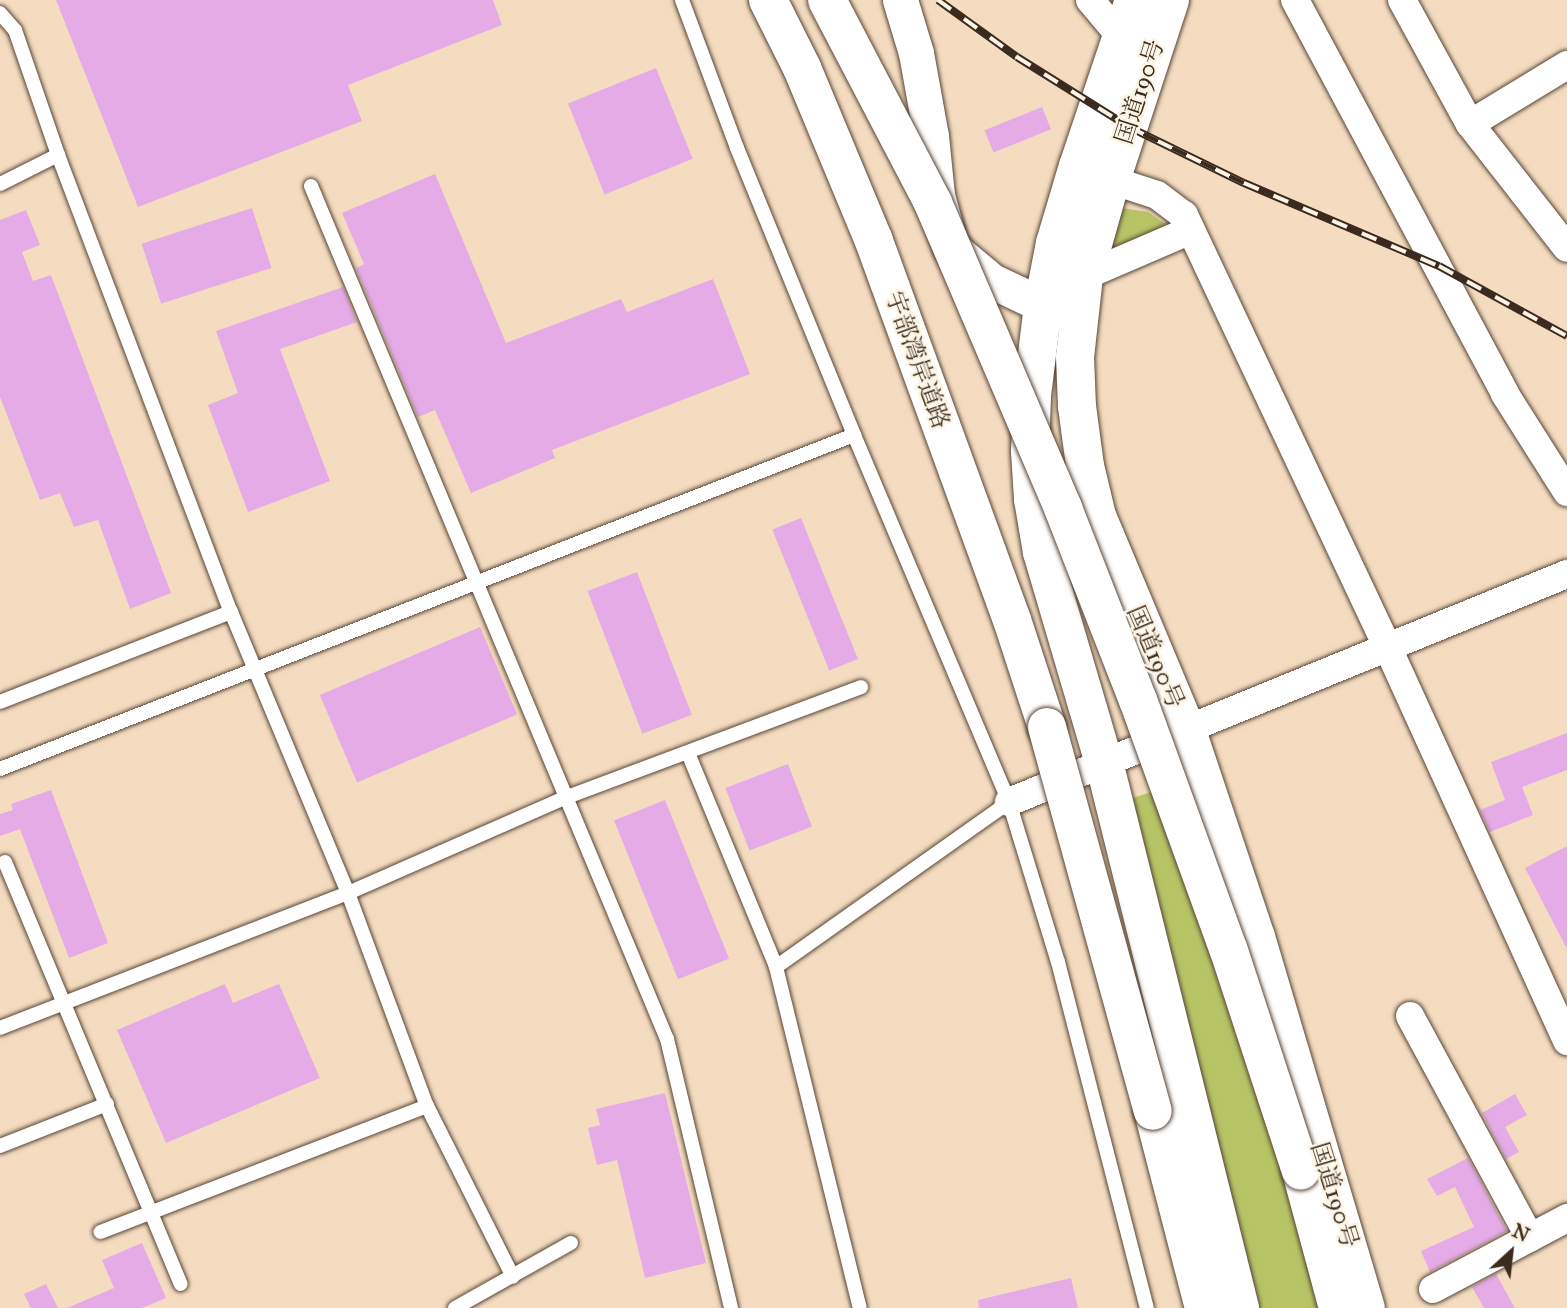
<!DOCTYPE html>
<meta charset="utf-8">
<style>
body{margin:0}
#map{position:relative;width:1567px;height:1308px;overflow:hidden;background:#f5dcc0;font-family:"IM FELL Great Primer","Noto Serif JP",serif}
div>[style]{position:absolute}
.green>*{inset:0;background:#b7c466}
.building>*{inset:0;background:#e5abe6;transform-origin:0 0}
.roads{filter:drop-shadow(0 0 2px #574536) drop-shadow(0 0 2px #574536)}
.service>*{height:14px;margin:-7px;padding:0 7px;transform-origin:7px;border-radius:7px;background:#fff}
.minor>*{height:28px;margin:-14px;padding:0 14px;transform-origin:14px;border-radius:14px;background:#fff}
.tertiary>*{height:35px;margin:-17.5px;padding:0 17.5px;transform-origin:17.5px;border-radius:17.5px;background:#fff}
.trunk>*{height:38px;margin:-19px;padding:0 19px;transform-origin:19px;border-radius:19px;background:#fff}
.motorway>*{height:38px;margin:-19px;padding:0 19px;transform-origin:19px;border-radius:19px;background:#fff}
.rail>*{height:8px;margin-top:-4px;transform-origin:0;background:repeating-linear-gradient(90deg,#fcf5e5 0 16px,#3b2a1e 0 32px);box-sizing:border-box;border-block:2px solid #3b2a1e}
.bridges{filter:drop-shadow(0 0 2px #574536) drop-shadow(0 0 2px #574536)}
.motorway-bridge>*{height:38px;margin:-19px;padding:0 19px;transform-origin:19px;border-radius:19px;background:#fff}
span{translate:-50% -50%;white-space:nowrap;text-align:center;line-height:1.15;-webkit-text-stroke:5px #fcf5e5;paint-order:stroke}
.street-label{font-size:24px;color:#3b2a1e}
.north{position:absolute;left:1476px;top:1217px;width:70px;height:70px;-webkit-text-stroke:5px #fcf5e5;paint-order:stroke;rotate:27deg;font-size:19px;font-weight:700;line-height:28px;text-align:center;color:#3b2a1e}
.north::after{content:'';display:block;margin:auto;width:24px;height:32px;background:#3b2a1e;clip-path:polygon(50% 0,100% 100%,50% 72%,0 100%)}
</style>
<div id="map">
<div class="green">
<i style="clip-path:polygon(1122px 208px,1148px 212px,1165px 224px,1163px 233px,1114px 256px,1111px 248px)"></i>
<i style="clip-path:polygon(1157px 790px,1181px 855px,1325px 1308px,1256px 1308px,1130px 799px)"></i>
</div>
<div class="building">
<i style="clip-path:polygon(56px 0,493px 0,502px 25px,348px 85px,362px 121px,138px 207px)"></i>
<i style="left:656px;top:68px;width:98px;height:95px;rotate:68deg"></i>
<i style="left:1042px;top:107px;width:24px;height:62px;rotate:68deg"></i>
<i style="clip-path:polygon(435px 174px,506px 343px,621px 299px,627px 312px,713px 279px,750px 374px,552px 450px,555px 458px,471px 493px,435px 410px,418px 417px,356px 268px,364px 264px,342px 213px)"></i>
<i style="left:252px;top:208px;width:63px;height:116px;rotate:72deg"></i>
<i style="clip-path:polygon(26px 210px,40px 245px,22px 252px,33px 281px,51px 275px,171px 593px,130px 609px,98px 520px,74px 527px,60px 493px,40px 500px,0 397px,0 220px)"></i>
<i style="clip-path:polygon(343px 287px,357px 322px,280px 349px,330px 481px,248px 512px,208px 405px,238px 393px,216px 331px)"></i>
<i style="left:801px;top:518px;width:152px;height:31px;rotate:68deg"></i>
<i style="left:637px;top:572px;width:153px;height:53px;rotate:69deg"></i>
<i style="left:480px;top:627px;width:95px;height:174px;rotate:67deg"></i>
<i style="clip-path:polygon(1567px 733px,1567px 770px,1522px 787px,1533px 815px,1490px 832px,1480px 810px,1505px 800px,1491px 762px)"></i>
<i style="left:788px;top:764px;width:67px;height:67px;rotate:69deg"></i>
<i style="clip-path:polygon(51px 790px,108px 943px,69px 958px,20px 829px,0 836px,0 814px,13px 810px,11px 804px)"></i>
<i style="left:665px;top:800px;width:171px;height:55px;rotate:68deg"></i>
<i style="clip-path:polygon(1567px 846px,1567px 949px,1525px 868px)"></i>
<i style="clip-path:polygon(225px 984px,233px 1003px,279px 984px,320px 1078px,166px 1143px,117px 1030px)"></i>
<i style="clip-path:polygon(665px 1093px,706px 1263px,645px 1278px,617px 1160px,597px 1165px,588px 1128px,600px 1125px,596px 1109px)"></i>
<i style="clip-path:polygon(1515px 1094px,1527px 1115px,1505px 1127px,1519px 1152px,1506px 1159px,1482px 1113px)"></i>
<i style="clip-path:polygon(1468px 1158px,1507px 1231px,1430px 1272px,1421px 1251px,1474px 1227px,1455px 1187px,1437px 1196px,1427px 1179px)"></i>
<i style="clip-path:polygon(142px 1243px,166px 1298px,142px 1308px,67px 1308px,114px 1288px,102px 1260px)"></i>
<i style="clip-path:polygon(1496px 1274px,1515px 1308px,1484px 1308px,1472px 1287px)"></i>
<i style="clip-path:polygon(1071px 1278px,1078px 1308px,979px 1308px,978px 1300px)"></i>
<i style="clip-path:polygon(46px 1284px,58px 1308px,31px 1308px,24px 1294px)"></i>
</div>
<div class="roads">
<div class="service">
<i style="left:682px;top:0;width:158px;rotate:69.6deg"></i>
<i style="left:737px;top:148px;width:310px;rotate:67.8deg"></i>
<i style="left:854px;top:435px;width:398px;rotate:67.1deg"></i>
<i style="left:1009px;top:802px;width:167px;rotate:73deg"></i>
<i style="left:1058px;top:962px;width:357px;rotate:75.6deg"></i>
<i style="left:0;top:13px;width:23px;rotate:49deg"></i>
<i style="left:15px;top:30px;width:132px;rotate:71deg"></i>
<i style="left:58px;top:155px;width:489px;rotate:69.3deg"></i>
<i style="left:231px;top:612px;width:304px;rotate:67.4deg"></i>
<i style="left:348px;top:893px;width:227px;rotate:69.7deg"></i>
<i style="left:427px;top:1106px;width:350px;rotate:158.9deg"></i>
<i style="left:0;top:184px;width:65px;rotate:-26.6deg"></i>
<i style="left:311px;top:186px;width:924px;rotate:67.35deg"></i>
<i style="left:667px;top:1039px;width:277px;rotate:76.6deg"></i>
<i style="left:0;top:702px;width:248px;rotate:-21.3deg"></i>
<i style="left:688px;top:753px;width:231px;rotate:67.6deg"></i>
<i style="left:776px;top:967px;width:351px;rotate:76.2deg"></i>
<i style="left:0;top:769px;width:917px;rotate:-21.36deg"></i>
<i style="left:5px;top:862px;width:457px;rotate:67.4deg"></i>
<i style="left:776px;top:967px;width:286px;rotate:-35.3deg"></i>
<i style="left:0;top:1028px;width:373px;rotate:-21.2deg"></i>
<i style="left:348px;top:893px;width:239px;rotate:-23.7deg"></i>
<i style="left:567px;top:797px;width:314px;rotate:-20.5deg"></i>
<i style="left:427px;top:1106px;width:191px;rotate:63.3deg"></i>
<i style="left:0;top:1146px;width:115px;rotate:-21.4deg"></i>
<i style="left:455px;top:1308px;width:133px;rotate:-29.3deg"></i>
</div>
<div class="minor">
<i style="left:1090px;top:0;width:48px;rotate:50deg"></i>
<i style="left:1121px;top:37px;width:15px;rotate:20deg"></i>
<i style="left:1295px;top:0;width:446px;rotate:61.9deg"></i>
<i style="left:1505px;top:394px;width:116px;rotate:57.7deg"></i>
<i style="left:1402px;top:0;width:141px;rotate:61.3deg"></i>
<i style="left:1470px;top:124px;width:157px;rotate:52deg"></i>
<i style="left:1470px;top:124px;width:114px;rotate:-31.3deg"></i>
<i style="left:1111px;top:180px;width:48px;rotate:18.1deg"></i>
<i style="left:1157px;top:195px;width:34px;rotate:37deg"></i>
<i style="left:1184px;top:215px;width:479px;rotate:64.8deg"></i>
<i style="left:1388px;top:648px;width:432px;rotate:65.5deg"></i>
<i style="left:1084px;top:276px;width:116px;rotate:-23.3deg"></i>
<i style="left:1009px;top:802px;width:603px;rotate:-22.23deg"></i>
<i style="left:1410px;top:1016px;width:252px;rotate:61.6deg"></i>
<i style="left:1433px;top:1289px;width:152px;rotate:-27.9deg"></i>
</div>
<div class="tertiary">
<i style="left:900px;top:0;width:55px;rotate:73.2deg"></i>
<i style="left:916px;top:53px;width:84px;rotate:79.8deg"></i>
<i style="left:931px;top:136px;width:59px;rotate:84.2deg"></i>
<i style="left:937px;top:195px;width:54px;rotate:74.9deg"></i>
<i style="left:951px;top:247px;width:53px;rotate:39.7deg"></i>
<i style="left:992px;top:281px;width:56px;rotate:25.2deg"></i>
<i style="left:1043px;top:305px;width:29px;rotate:14deg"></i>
</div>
<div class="trunk">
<i style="left:1134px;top:0;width:175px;rotate:108.6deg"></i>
<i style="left:1078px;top:166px;width:80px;rotate:106.6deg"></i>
<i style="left:1055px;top:243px;width:63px;rotate:101deg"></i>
<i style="left:1043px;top:305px;width:92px;rotate:96.9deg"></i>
<i style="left:1032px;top:396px;width:55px;rotate:92.1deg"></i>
<i style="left:1030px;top:451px;width:48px;rotate:86.4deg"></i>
<i style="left:1033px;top:499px;width:54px;rotate:80.4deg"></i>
<i style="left:1042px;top:552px;width:219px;rotate:73.6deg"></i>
<i style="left:1104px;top:762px;width:563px;rotate:76.01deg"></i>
<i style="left:1170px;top:0;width:189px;rotate:108.1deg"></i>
<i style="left:1111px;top:180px;width:100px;rotate:105.7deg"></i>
<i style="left:1084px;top:276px;width:81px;rotate:96.3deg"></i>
<i style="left:1075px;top:357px;width:49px;rotate:87.7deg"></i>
<i style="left:1077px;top:406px;width:61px;rotate:82.4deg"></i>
<i style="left:1085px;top:466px;width:51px;rotate:76.5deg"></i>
<i style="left:1097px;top:516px;width:233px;rotate:67.3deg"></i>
<i style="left:1187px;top:731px;width:217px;rotate:71.5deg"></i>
<i style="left:1256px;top:937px;width:387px;rotate:73.5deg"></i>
</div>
<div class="motorway">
<i style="left:768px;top:0;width:76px;rotate:63.4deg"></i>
<i style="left:802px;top:68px;width:187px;rotate:67.4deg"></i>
<i style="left:874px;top:241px;width:403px;rotate:70deg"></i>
<i style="left:1012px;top:620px;width:113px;rotate:71.9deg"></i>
<i style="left:1153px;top:1111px;width:203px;rotate:75.5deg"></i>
<i style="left:1301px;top:1171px;width:142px;rotate:74.9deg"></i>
</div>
</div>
<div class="rail">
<i style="left:938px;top:0;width:97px;rotate:35.8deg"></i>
<i style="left:1017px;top:57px;width:132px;rotate:32deg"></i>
<i style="left:1129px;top:127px;width:128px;rotate:26deg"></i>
<i style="left:1244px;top:183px;width:212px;rotate:23.1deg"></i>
<i style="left:1439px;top:266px;width:146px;rotate:28.7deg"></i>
</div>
<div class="bridges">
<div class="motorway-bridge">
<i style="left:827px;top:0;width:229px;rotate:62.4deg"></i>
<i style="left:933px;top:203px;width:332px;rotate:66.9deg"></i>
<i style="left:1063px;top:508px;width:206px;rotate:68.7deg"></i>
<i style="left:1138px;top:700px;width:267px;rotate:70.1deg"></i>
<i style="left:1229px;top:951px;width:231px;rotate:71.9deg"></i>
<i style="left:1047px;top:727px;width:398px;rotate:74.6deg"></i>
</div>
</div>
<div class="street-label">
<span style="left:1140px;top:92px;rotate:-72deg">国道190号</span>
<span style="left:917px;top:360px;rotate:70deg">宇部湾岸道路</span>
<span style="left:1155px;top:657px;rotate:67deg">国道190号</span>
<span style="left:1334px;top:1195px;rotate:73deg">国道190号</span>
</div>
<div class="north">N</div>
</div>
